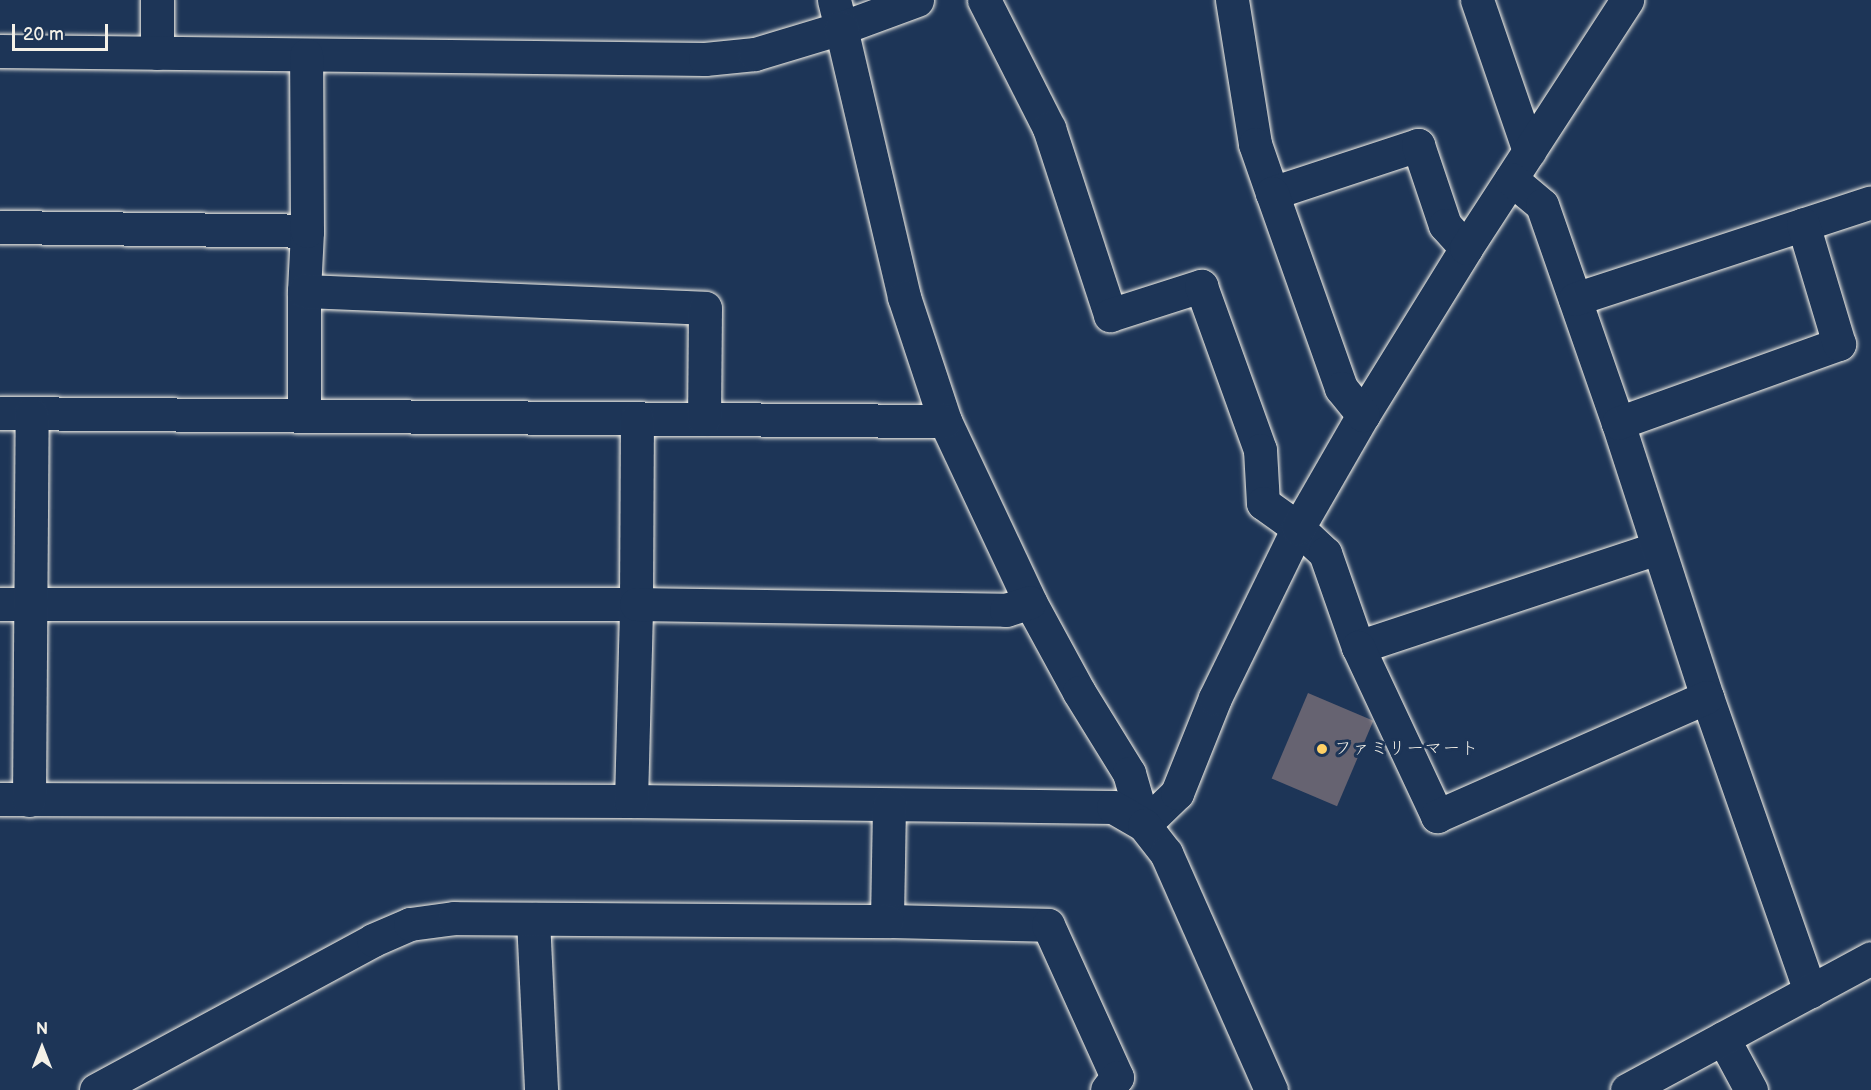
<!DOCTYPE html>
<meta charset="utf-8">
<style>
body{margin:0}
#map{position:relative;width:1871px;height:1090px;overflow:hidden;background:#1d3557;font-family:"Balsamiq Sans","Klee One",sans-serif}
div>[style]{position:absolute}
.building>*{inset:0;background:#666371;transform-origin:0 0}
.roads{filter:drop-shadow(0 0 2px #f4f1e8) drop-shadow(0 0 2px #f4f1e8)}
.minor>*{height:33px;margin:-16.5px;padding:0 16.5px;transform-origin:16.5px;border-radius:16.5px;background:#1d3557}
.dots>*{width:16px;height:16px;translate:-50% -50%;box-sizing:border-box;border:3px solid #1d3557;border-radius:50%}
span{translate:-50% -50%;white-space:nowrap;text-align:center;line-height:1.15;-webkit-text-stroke:6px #1d3557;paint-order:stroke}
.poi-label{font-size:18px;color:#f4f1e8}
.left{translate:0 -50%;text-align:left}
.north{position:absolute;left:12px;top:1018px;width:60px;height:60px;-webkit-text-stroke:4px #1d3557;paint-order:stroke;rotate:0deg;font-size:16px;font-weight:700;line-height:24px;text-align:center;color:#f4f1e8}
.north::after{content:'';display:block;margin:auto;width:21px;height:27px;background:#f4f1e8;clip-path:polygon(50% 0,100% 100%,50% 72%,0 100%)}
.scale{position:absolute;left:12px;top:24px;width:96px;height:27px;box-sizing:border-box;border:3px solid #f4f1e8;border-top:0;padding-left:8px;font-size:18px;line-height:21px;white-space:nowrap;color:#f4f1e8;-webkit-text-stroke:4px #1d3557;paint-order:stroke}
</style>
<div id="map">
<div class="building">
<i style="left:1308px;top:693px;width:71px;height:93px;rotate:23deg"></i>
</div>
<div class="roads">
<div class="minor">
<i style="left:157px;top:0;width:53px;rotate:90deg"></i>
<i style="left:834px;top:0;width:29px;rotate:76deg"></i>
<i style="left:841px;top:28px;width:81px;rotate:-20.2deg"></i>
<i style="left:984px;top:0;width:144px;rotate:63.1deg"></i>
<i style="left:1049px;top:128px;width:197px;rotate:71.9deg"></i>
<i style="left:1110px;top:315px;width:96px;rotate:-17.7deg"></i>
<i style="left:1201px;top:286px;width:174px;rotate:70.2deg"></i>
<i style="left:1260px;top:450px;width:53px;rotate:86.8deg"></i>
<i style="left:1263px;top:503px;width:43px;rotate:35.5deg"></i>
<i style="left:1298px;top:528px;width:37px;rotate:43deg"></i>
<i style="left:1325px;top:553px;width:100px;rotate:70.7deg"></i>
<i style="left:1358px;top:647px;width:315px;rotate:-18.3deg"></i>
<i style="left:1232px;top:0;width:146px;rotate:80.9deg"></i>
<i style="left:1255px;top:144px;width:52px;rotate:70.9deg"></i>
<i style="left:1272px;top:193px;width:154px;rotate:-18.2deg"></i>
<i style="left:1418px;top:145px;width:84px;rotate:71.4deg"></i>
<i style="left:1445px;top:225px;width:31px;rotate:48deg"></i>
<i style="left:1477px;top:0;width:160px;rotate:71deg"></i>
<i style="left:0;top:51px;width:705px;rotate:0.65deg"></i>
<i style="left:705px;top:59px;width:50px;rotate:-5.7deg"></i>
<i style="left:755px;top:54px;width:90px;rotate:-16.8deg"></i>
<i style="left:841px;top:28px;width:276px;rotate:76.8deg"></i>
<i style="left:904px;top:297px;width:131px;rotate:71.7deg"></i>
<i style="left:945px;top:421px;width:200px;rotate:64.8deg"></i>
<i style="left:1030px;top:602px;width:102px;rotate:61.4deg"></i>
<i style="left:1079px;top:692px;width:95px;rotate:58.3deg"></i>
<i style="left:1129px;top:773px;width:54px;rotate:73.9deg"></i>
<i style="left:1144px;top:825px;width:46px;rotate:-44.1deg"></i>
<i style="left:1177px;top:793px;width:102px;rotate:-68.2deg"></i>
<i style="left:1215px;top:698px;width:189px;rotate:-64deg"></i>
<i style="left:1298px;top:528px;width:130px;rotate:-60.1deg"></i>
<i style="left:1363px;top:415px;width:196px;rotate:-58.3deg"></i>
<i style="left:1466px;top:248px;width:296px;rotate:-57deg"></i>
<i style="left:1511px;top:179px;width:40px;rotate:40deg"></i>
<i style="left:1542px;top:205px;width:231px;rotate:70.8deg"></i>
<i style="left:1618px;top:423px;width:288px;rotate:72deg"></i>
<i style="left:1707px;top:697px;width:312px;rotate:70.7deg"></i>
<i style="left:1272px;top:193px;width:207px;rotate:70.5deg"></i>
<i style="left:1341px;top:388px;width:35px;rotate:51deg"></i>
<i style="left:0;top:227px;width:307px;rotate:0.7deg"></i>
<i style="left:304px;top:291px;width:60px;rotate:-87.1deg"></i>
<i style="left:307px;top:231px;width:176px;rotate:-90.3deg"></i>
<i style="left:1575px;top:299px;width:311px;rotate:-18.1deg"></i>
<i style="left:0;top:413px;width:945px;rotate:0.49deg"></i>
<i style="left:304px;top:416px;width:125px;rotate:-90deg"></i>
<i style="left:304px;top:291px;width:401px;rotate:2.4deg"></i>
<i style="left:705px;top:308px;width:111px;rotate:90.5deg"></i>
<i style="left:1618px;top:423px;width:235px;rotate:-19.7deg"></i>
<i style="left:1839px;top:344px;width:125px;rotate:-106.7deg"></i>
<i style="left:0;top:604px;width:636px"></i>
<i style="left:636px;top:604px;width:186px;rotate:-89.7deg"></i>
<i style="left:1358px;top:647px;width:187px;rotate:64.9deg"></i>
<i style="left:1437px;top:816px;width:295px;rotate:-23.8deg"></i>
<i style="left:0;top:799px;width:631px;rotate:0.18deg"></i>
<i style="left:631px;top:801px;width:482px;rotate:0.7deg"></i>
<i style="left:1113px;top:807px;width:36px;rotate:30deg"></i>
<i style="left:1144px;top:825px;width:36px;rotate:52deg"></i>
<i style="left:1166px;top:853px;width:259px;rotate:66.1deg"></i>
<i style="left:29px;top:800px;width:386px;rotate:-89.6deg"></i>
<i style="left:631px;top:801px;width:197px;rotate:-88.5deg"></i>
<i style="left:636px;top:604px;width:370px;rotate:0.9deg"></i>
<i style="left:1006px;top:610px;width:25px;rotate:-18deg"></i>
<i style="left:889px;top:805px;width:116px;rotate:91deg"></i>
<i style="left:887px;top:921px;width:161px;rotate:1.4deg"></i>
<i style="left:1048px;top:925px;width:167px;rotate:65.6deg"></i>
<i style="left:1117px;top:1077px;width:16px;rotate:128deg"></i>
<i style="left:533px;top:919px;width:171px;rotate:87.3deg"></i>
<i style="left:1723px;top:1038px;width:59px;rotate:61.7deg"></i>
<i style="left:96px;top:1090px;width:315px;rotate:-28.4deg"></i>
<i style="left:373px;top:940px;width:40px;rotate:-23.4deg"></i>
<i style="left:410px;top:924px;width:44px;rotate:-7.8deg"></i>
<i style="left:454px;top:918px;width:433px;rotate:0.4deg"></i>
<i style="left:1627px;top:1090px;width:277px;rotate:-28.4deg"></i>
</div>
</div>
<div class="dots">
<i style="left:1322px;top:749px;background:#ffd166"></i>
</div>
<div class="poi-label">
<span class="left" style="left:1334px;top:749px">ファミリーマート</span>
</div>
<div class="north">N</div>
<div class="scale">20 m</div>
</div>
